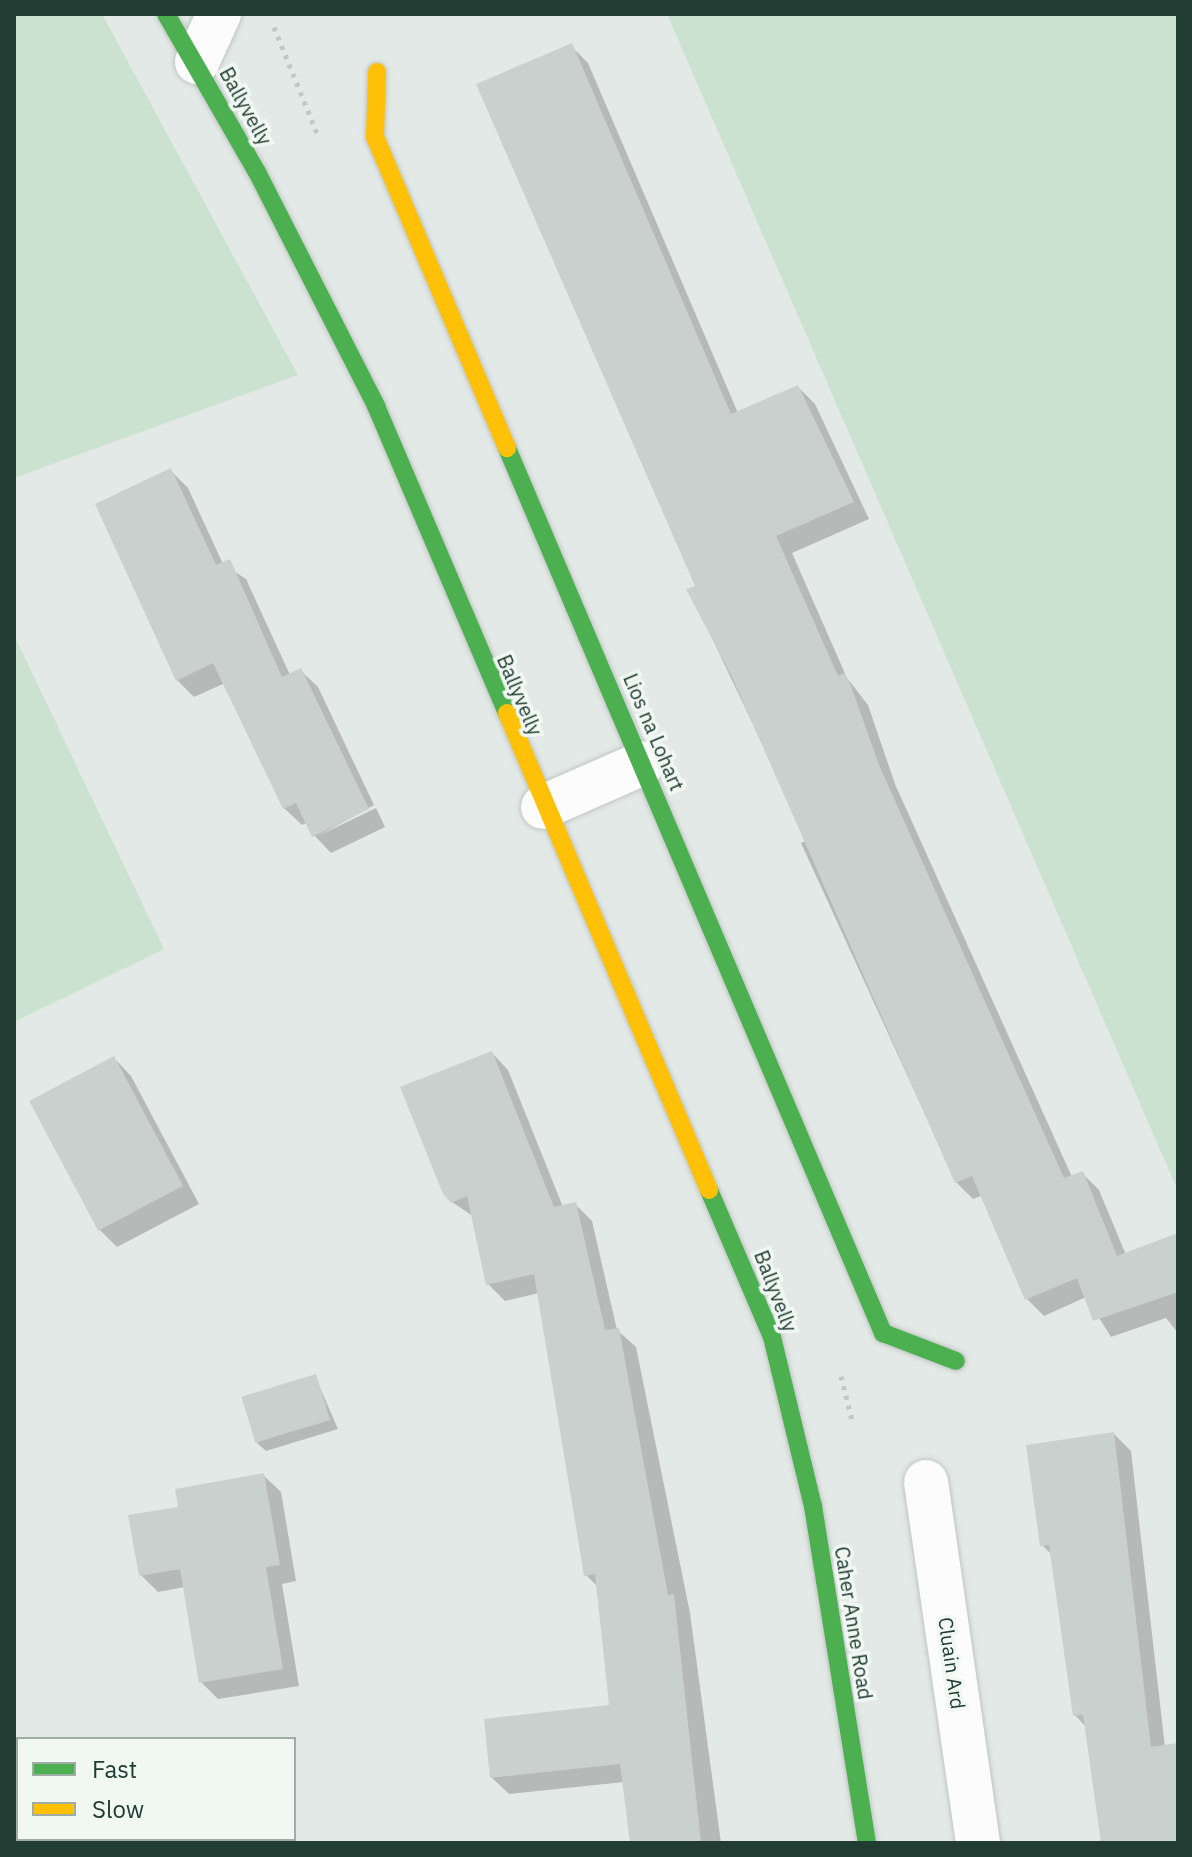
<!DOCTYPE html>
<style>
body{margin:0}
#map{position:relative;width:1192px;height:1857px;overflow:hidden;background:#e3e9e6;font-family:"IBM Plex Sans",sans-serif}
div>[style]{position:absolute}
.green>*{inset:0;background:#cce2d1}
.shadow>*{inset:0;background:#0003}
.building>*{inset:0;background:#cad0cd;transform-origin:0 0}
.path>*{height:5px;margin-top:-2.5px;transform-origin:0;background:repeating-linear-gradient(90deg,#c0c9c4 0 4px,transparent 0 10px)}
.roads{filter:drop-shadow(0 0 2px #c0c6c3) drop-shadow(0 0 2px #c0c6c3)}
.street>*{height:44px;margin:-22px;padding:0 22px;transform-origin:22px;border-radius:22px;background:#fbfcfb}
.fast>*{height:18px;margin:-9px;padding:0 9px;transform-origin:9px;border-radius:9px;background:#4caf50}
.slow>*{height:18px;margin:-9px;padding:0 9px;transform-origin:9px;border-radius:9px;background:#ffc107}
span{translate:-50% -50%;white-space:nowrap;text-align:center;line-height:1.15;-webkit-text-stroke:7px #f1f8f4;paint-order:stroke}
.street-label{font-size:20px;color:#213c32}
.frame{position:absolute;inset:0;border:16px solid #213c32;pointer-events:none}
.legend{position:absolute;left:16px;top:1737px;width:280px;height:104px;box-sizing:border-box;background:#f1f8f4;border:2px solid #9eada6;margin:0;padding:10px 14px;list-style:none;font-size:24px;color:#213c32}
.legend li{display:flex;align-items:center;gap:16px;height:40px}
.legend b{width:40px;border:2px solid #9eada6}
</style>
<div id="map">
<div class="green">
<i style="clip-path:polygon(14px 14px,102px 14px,298px 375px,14px 478px)"></i>
<i style="clip-path:polygon(667px 14px,1178px 14px,1178px 1191px)"></i>
<i style="clip-path:polygon(14px 635px,164px 949px,14px 1022px)"></i>
</div>
<div class="shadow">
<i style="clip-path:polygon(571px 46px,588px 63px,738px 413px,798px 387px,815px 404px,869px 519px,792px 553px,847px 678px,868px 705px,895px 784px,1072px 1177px,1082px 1173px,1099px 1190px,1126px 1255px,1178px 1236px,1178px 1333px,1166px 1318px,1111px 1337px,1086px 1297px,1044px 1316px,1027px 1299px,983px 1195px,973px 1199px,956px 1182px,801px 843px,808px 840px,689px 590px,698px 587px)"></i>
<i style="clip-path:polygon(171px 471px,188px 488px,223px 564px,246px 579px,290px 675px,300px 670px,318px 687px,374px 805px,318px 836px,376px 808px,385px 827px,331px 853px,314px 835px,308px 822px,302px 825px,284px 808px,225px 683px,194px 697px,177px 680px)"></i>
<i style="clip-path:polygon(492px 1053px,508px 1070px,563px 1207px,575px 1204px,592px 1221px,617px 1330px,636px 1347px,690px 1613px,721px 1843px,631px 1843px,624px 1782px,509px 1794px,492px 1778px,612px 1707px,599px 1588px,586px 1575px,539px 1293px,505px 1301px,488px 1284px,474px 1217px,452px 1202px)"></i>
<i style="clip-path:polygon(114px 1058px,131px 1076px,199px 1204px,117px 1247px,100px 1230px,32px 1101px)"></i>
<i style="clip-path:polygon(315px 1376px,338px 1429px,266px 1451px,257px 1443px)"></i>
<i style="clip-path:polygon(1114px 1434px,1131px 1451px,1165px 1747px,1178px 1745px,1178px 1843px,1103px 1843px,1087px 1728px,1075px 1715px,1053px 1556px,1042px 1545px)"></i>
<i style="clip-path:polygon(263px 1475px,281px 1492px,296px 1581px,282px 1584px,299px 1686px,218px 1699px,201px 1682px,185px 1587px,158px 1592px,141px 1575px,180px 1509px)"></i>
</div>
<div class="building">
<i style="clip-path:polygon(572px 43px,731px 414px,798px 385px,854px 502px,776px 536px,838px 676px,845px 673px,851px 686px,879px 765px,1064px 1178px,1083px 1171px,1117px 1256px,1178px 1233px,1178px 1292px,1093px 1321px,1077px 1278px,1025px 1300px,972px 1176px,955px 1183px,732px 677px,686px 589px,695px 586px,476px 84px)"></i>
<i style="clip-path:polygon(171px 468px,216px 565px,230px 559px,282px 677px,301px 668px,369px 809px,312px 837px,296px 803px,283px 809px,213px 663px,176px 681px,95px 504px)"></i>
<i style="clip-path:polygon(492px 1051px,554px 1207px,576px 1202px,605px 1330px,619px 1328px,668px 1595px,674px 1594px,701px 1843px,630px 1843px,620px 1764px,490px 1778px,484px 1719px,609px 1705px,595px 1574px,584px 1576px,534px 1274px,486px 1285px,467px 1196px,451px 1203px,443px 1194px,400px 1087px)"></i>
<i style="left:114px;top:1056px;width:147px;height:96px;rotate:62deg"></i>
<i style="left:316px;top:1374px;width:48px;height:78px;rotate:73deg"></i>
<i style="clip-path:polygon(1114px 1432px,1151px 1747px,1178px 1743px,1178px 1843px,1101px 1843px,1083px 1715px,1073px 1716px,1049px 1545px,1040px 1546px,1026px 1445px)"></i>
<i style="clip-path:polygon(264px 1473px,280px 1565px,266px 1567px,283px 1669px,199px 1683px,180px 1569px,139px 1576px,128px 1515px,178px 1507px,175px 1489px)"></i>
</div>
<div class="path">
<i style="left:274px;top:27px;width:118px;rotate:68deg"></i>
<i style="left:841px;top:1376px;width:45px;rotate:76deg"></i>
</div>
<div class="roads">
<div class="street">
<i style="left:197px;top:62px;width:53px;rotate:-65.4deg"></i>
<i style="left:543px;top:807px;width:109px;rotate:-23.7deg"></i>
<i style="left:926px;top:1482px;width:365px;rotate:81.8deg"></i>
</div>
<div class="fast">
<i style="left:166px;top:14px;width:182px;rotate:60.1deg"></i>
<i style="left:257px;top:172px;width:263px;rotate:63deg"></i>
<i style="left:376px;top:406px;width:334px;rotate:66.9deg"></i>
<i style="left:507px;top:448px;width:962px;rotate:66.98deg"></i>
<i style="left:883px;top:1333px;width:78px;rotate:21deg"></i>
<i style="left:709px;top:1190px;width:160px;rotate:66.8deg"></i>
<i style="left:772px;top:1337px;width:174px;rotate:76.4deg"></i>
<i style="left:813px;top:1506px;width:341px;rotate:80.9deg"></i>
</div>
<div class="slow">
<i style="left:377px;top:72px;width:65px;rotate:91.8deg"></i>
<i style="left:375px;top:137px;width:338px;rotate:67deg"></i>
<i style="left:507px;top:713px;width:518px;rotate:67.05deg"></i>
</div>
</div>
<div class="street-label">
<span style="left:246px;top:106px;rotate:61deg">Ballyvelly</span>
<span style="left:520px;top:695px;rotate:67deg">Ballyvelly</span>
<span style="left:654px;top:732px;rotate:67deg">Lios na Lohart</span>
<span style="left:776px;top:1291px;rotate:69deg">Ballyvelly</span>
<span style="left:854px;top:1623px;rotate:81deg">Caher Anne Road</span>
<span style="left:952px;top:1663px;rotate:82deg">Cluain Ard</span>
</div>
<div class="frame"></div>
<ul class="legend">
<li><b style="height:10px;background:#4caf50"></b>Fast</li>
<li><b style="height:10px;background:#ffc107"></b>Slow</li>
</ul>
</div>
